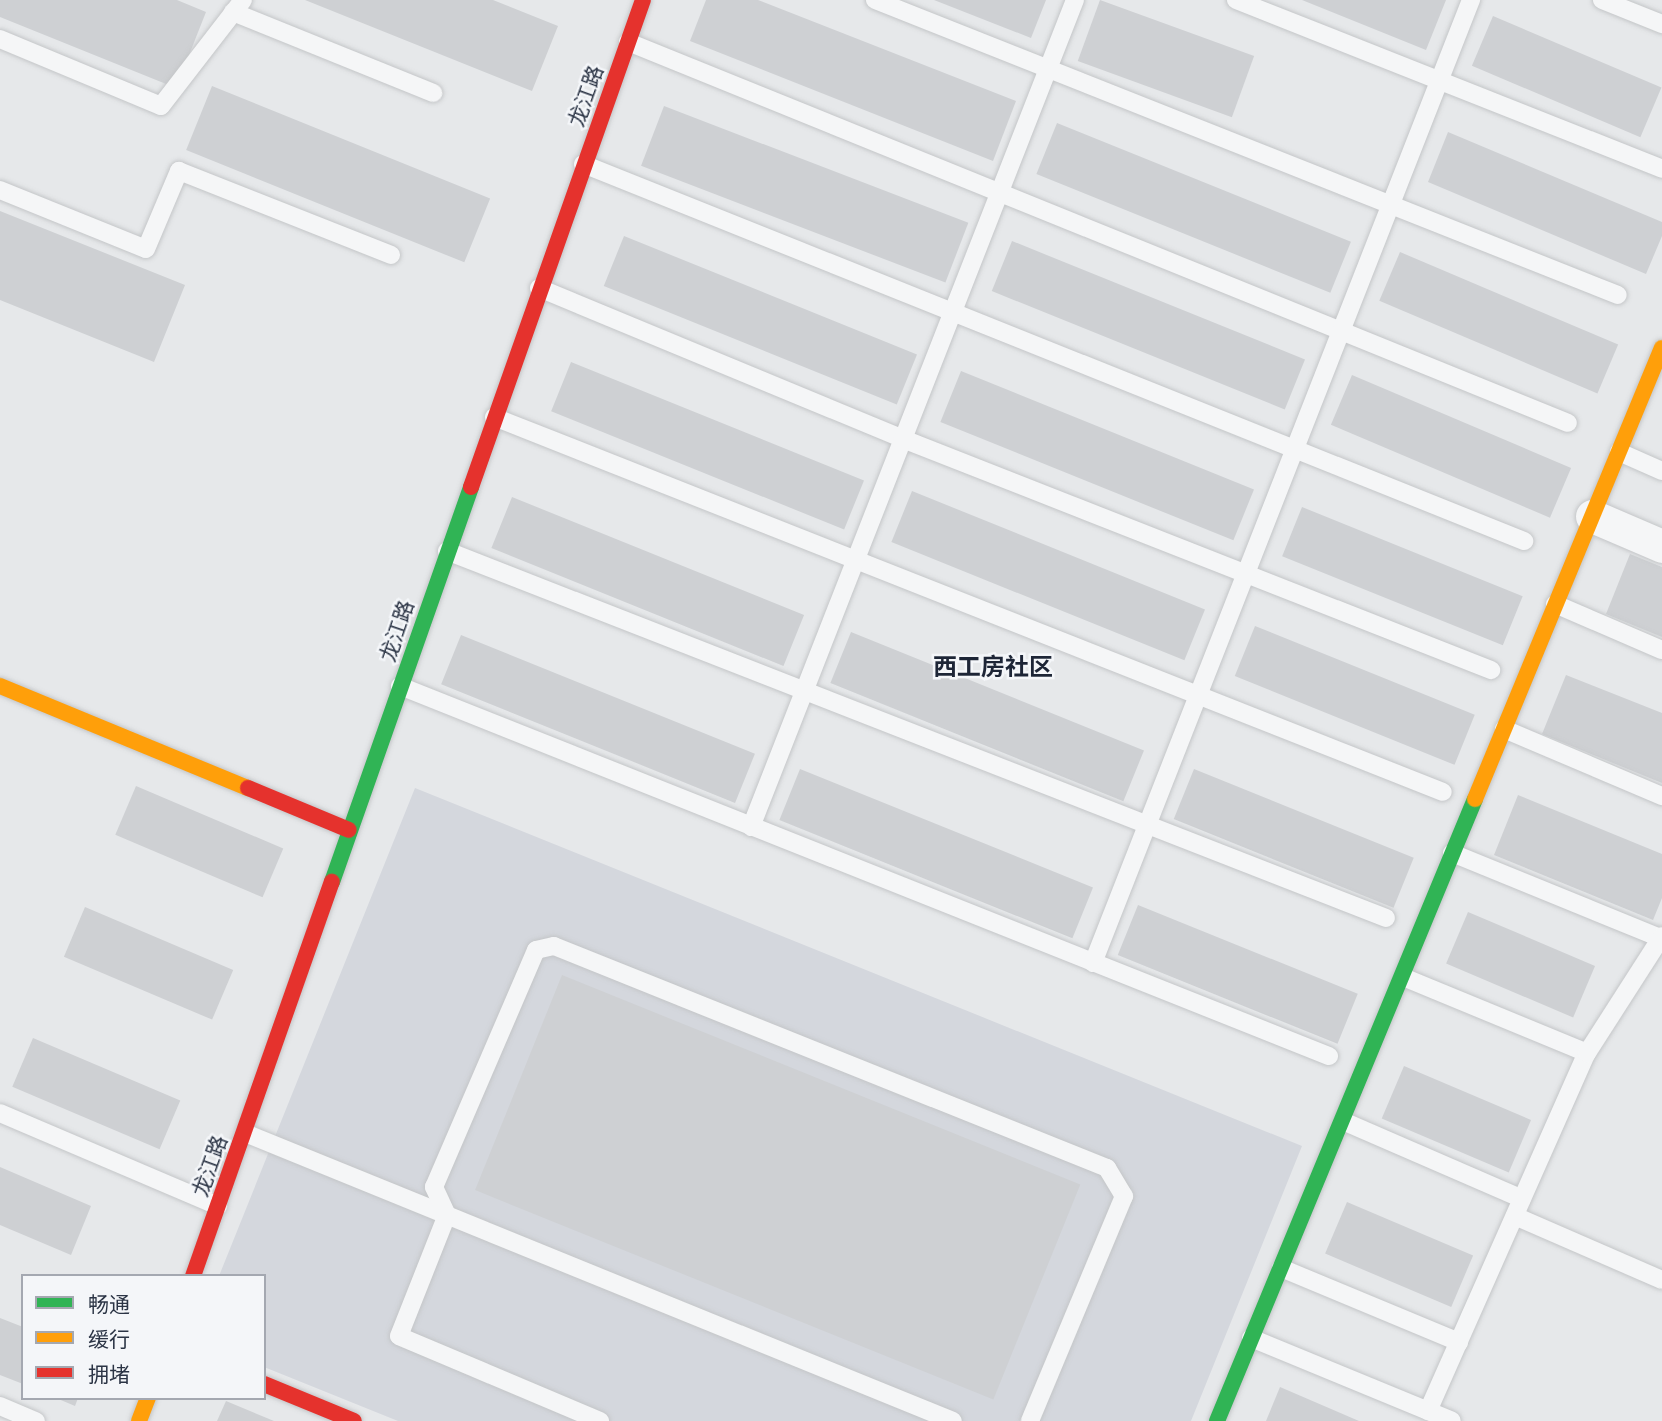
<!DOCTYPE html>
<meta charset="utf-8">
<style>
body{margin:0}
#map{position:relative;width:1662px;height:1421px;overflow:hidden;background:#e6e8ea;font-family:"Fira Sans Condensed","Noto Sans SC",sans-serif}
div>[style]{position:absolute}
.built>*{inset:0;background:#d4d7dd}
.building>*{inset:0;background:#ced0d3;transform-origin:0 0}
.roads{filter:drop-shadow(0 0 2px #c4c6c8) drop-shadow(0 0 2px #c4c6c8)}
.lane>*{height:18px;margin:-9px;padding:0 9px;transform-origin:9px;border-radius:9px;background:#f5f6f7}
.street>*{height:33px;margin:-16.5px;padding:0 16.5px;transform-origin:16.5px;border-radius:16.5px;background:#f5f6f7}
.fast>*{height:16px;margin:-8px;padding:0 8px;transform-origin:8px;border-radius:8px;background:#30b455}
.slow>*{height:16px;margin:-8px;padding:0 8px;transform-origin:8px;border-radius:8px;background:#ff9f0a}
.jam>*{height:16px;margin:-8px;padding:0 8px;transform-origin:8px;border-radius:8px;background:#e5322d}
span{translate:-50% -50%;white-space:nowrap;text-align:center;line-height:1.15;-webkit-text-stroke:5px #f4f6f9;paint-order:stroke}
.street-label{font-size:21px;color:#2b3445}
.quarter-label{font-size:24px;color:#1d2536;font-weight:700}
.legend{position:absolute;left:21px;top:1274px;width:245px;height:126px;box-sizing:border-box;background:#f4f6f9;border:2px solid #a4a8b1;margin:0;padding:9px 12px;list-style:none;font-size:21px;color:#2b3445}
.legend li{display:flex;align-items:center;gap:14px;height:35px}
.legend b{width:35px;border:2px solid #a4a8b1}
</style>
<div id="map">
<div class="built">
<i style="clip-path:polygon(415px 788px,1302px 1146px,1191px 1421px,398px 1421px,264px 1367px,264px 1276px,219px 1276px)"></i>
</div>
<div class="building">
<i style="clip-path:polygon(0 0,177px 0,206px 12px,176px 88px,0 17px)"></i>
<i style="clip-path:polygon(305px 0,493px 0,558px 26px,532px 91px)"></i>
<i style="clip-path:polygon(706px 0,758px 0,1016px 101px,993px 161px,690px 41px)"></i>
<i style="clip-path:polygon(934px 0,1046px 0,1031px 38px)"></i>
<i style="left:1100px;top:0;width:164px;height:65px;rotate:20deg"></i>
<i style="clip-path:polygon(1302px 0,1446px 0,1426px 50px)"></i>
<i style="left:1493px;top:16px;width:183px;height:54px;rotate:23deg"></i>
<i style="left:212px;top:86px;width:300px;height:69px;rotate:22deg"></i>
<i style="left:664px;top:106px;width:326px;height:64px;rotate:21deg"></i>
<i style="left:1057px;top:123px;width:317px;height:55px;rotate:22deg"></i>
<i style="clip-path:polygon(1448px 132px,1662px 222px,1662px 236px,1646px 274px,1428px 182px)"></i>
<i style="clip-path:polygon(0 211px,185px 285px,154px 362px,0 300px)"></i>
<i style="left:624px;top:236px;width:316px;height:54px;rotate:22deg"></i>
<i style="left:1012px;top:241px;width:316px;height:54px;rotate:22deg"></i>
<i style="left:1400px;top:252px;width:237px;height:53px;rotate:23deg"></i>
<i style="left:571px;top:362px;width:316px;height:53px;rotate:22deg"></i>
<i style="left:961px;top:371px;width:316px;height:55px;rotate:22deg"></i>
<i style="left:1352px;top:375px;width:238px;height:54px;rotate:23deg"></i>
<i style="left:912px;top:491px;width:316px;height:55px;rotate:22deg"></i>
<i style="left:512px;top:497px;width:315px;height:55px;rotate:22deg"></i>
<i style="left:1302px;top:507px;width:238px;height:53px;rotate:22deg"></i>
<i style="clip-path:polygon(1630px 554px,1662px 567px,1662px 637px,1606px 614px)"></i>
<i style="left:1255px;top:626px;width:237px;height:54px;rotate:22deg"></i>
<i style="left:851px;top:632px;width:316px;height:55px;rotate:22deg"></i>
<i style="left:461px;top:635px;width:317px;height:53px;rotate:22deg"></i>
<i style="clip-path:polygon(1566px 675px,1662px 713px,1662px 783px,1542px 734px)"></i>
<i style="left:800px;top:769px;width:316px;height:55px;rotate:22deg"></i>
<i style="left:1194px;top:769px;width:237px;height:54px;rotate:22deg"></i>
<i style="left:136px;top:786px;width:160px;height:53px;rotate:23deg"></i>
<i style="clip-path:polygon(1518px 795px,1662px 854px,1662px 898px,1653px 920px,1494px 855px)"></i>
<i style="left:1138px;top:905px;width:237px;height:54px;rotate:22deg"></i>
<i style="left:85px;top:907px;width:161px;height:54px;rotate:23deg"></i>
<i style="left:1468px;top:912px;width:138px;height:56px;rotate:23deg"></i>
<i style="left:562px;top:975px;width:559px;height:232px;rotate:22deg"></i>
<i style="left:33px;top:1038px;width:160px;height:53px;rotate:23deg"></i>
<i style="left:1404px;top:1066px;width:138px;height:57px;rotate:23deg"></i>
<i style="clip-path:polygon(0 1167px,91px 1206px,71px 1255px,0 1225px)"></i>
<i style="left:1347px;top:1202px;width:137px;height:56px;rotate:23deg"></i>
<i style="clip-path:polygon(0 1318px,23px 1327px,23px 1384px,0 1375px)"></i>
<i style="clip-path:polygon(1280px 1387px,1359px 1421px,1266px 1421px)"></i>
<i style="clip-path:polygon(56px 1398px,78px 1398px,75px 1406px)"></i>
<i style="clip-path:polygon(226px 1401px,274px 1421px,217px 1421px)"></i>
</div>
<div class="roads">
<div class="lane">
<i style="left:875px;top:0;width:799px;rotate:21.66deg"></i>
<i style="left:1236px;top:0;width:458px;rotate:21.6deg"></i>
<i style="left:1602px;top:0;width:65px;rotate:21.8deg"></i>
<i style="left:233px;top:12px;width:216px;rotate:22deg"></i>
<i style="left:0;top:39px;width:174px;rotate:22.6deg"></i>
<i style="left:161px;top:106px;width:134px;rotate:-52.3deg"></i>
<i style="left:628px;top:42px;width:1014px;rotate:22.06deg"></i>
<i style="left:583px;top:164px;width:1014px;rotate:21.83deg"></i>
<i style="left:0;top:190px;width:157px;rotate:22deg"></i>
<i style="left:146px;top:249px;width:85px;rotate:-67.1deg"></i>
<i style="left:179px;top:171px;width:228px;rotate:21.6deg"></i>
<i style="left:539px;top:288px;width:394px;rotate:22.5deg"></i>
<i style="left:903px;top:439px;width:632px;rotate:21.45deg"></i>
<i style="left:494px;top:417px;width:1020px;rotate:21.56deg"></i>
<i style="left:1619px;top:452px;width:47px;rotate:23.8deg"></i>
<i style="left:447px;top:551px;width:1008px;rotate:21.35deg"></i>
<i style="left:1555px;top:604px;width:116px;rotate:23.3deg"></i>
<i style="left:400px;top:686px;width:1000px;rotate:21.72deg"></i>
<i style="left:1504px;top:729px;width:172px;rotate:23deg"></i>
<i style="left:751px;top:827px;width:888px;rotate:-68.61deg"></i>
<i style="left:1452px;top:853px;width:225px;rotate:22.2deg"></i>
<i style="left:1093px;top:963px;width:1035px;rotate:-68.57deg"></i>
<i style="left:1403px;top:977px;width:199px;rotate:22.4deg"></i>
<i style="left:0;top:1113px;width:237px;rotate:23.1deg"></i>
<i style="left:1343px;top:1121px;width:195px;rotate:23.5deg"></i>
<i style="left:245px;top:1133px;width:764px;rotate:22.14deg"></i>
<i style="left:1515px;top:1216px;width:160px;rotate:23.5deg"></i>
<i style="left:1281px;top:1268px;width:193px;rotate:22.6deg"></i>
<i style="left:1251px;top:1338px;width:217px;rotate:22.4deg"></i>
<i style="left:0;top:1406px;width:39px;rotate:23deg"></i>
<i style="left:1428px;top:1411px;width:392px;rotate:-66.1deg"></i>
<i style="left:1587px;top:1053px;width:139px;rotate:-57.3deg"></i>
<i style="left:600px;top:1421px;width:218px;rotate:-157.1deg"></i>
<i style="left:399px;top:1336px;width:130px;rotate:-68.4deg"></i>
<i style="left:447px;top:1215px;width:31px;rotate:-115deg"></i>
<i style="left:434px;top:1187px;width:258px;rotate:-66.7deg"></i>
<i style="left:536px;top:950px;width:18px;rotate:-13deg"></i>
<i style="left:554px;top:946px;width:596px;rotate:21.87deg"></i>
<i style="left:1107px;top:1168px;width:33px;rotate:59deg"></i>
<i style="left:1124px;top:1196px;width:244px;rotate:112.7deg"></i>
</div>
<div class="street">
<i style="left:1592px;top:516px;width:76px;rotate:23.2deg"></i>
</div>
<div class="fast">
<i style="left:332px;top:882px;width:419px;rotate:-70.6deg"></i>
<i style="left:1217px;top:1421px;width:673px;rotate:-67.47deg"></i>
</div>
<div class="slow">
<i style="left:0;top:686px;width:268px;rotate:22.4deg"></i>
<i style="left:1475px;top:799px;width:488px;rotate:-67.5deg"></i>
<i style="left:139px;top:1421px;width:25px;rotate:-69deg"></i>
</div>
<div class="jam">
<i style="left:471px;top:487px;width:516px;rotate:-70.55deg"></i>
<i style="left:248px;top:788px;width:109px;rotate:22.6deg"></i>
<i style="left:193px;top:1276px;width:418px;rotate:-70.6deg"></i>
<i style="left:264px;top:1384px;width:97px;rotate:22.3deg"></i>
</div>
</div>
<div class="street-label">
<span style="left:586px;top:96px;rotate:-70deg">龙江路</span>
<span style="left:397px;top:631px;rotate:-71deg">龙江路</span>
<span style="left:210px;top:1166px;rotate:-70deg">龙江路</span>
</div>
<div class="quarter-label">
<span style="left:993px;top:668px">西工房社区</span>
</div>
<ul class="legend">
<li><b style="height:9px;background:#30b455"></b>畅通</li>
<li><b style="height:9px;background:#ff9f0a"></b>缓行</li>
<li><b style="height:9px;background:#e5322d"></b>拥堵</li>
</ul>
</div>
